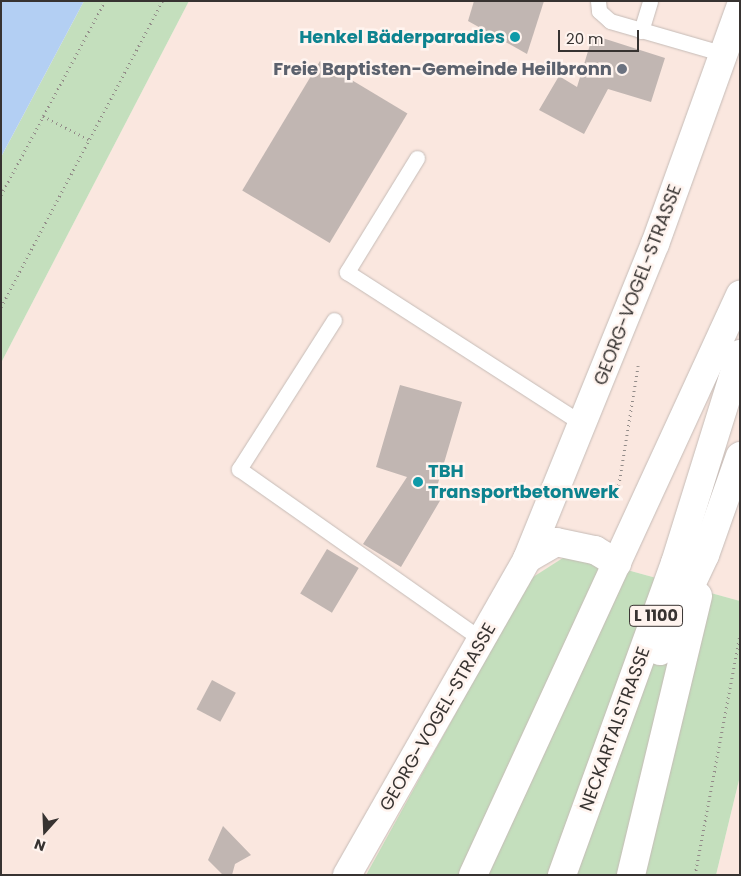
<!DOCTYPE html>
<meta charset="utf-8">
<style>
body{margin:0}
#map{position:relative;width:741px;height:876px;overflow:hidden;background:#fff4ef;font-family:Poppins,sans-serif}
div>[style]{position:absolute}
.built>*{inset:0;background:#fae7df}
.green>*{inset:0;background:#c4dfbd}
.water>*{inset:0;background:#b3cff3}
.building>*{inset:0;background:#c1b6b2;transform-origin:0 0}
.path>*{height:3px;margin-top:-1.5px;transform-origin:0;background:repeating-linear-gradient(90deg,#938c89 0 1px,transparent 0 5px)}
.roads{filter:drop-shadow(0 0 1px #c5bbb6) drop-shadow(0 0 1px #c5bbb6)}
.service>*{height:15px;margin:-7.5px;padding:0 7.5px;transform-origin:7.5px;border-radius:7.5px;background:#fff}
.minor>*{height:28px;margin:-14px;padding:0 14px;transform-origin:14px;border-radius:14px;background:#fff}
.primary>*{height:28px;margin:-14px;padding:0 14px;transform-origin:14px;border-radius:14px;background:#fff}
.dots>*{width:14px;height:14px;translate:-50% -50%;box-sizing:border-box;border:2px solid #fff4ef;border-radius:50%}
span{translate:-50% -50%;white-space:nowrap;text-align:center;line-height:1.15;-webkit-text-stroke:5px #fff4ef;paint-order:stroke}
.shield-label span{padding:1px 4px;background:#fff4ef;border:1px solid;border-radius:4px;-webkit-text-stroke-width:0}
.shield-label{font-size:16px;color:#373331;font-weight:700}
.culture-label{font-size:18px;color:#0d838f;font-weight:700}
.right{translate:-100% -50%;text-align:right}
.left{translate:0 -50%;text-align:left}
.worship-label{font-size:18px;color:#5b616d;font-weight:700}
.street-label{font-size:18px;color:#373331}
.frame{position:absolute;inset:0;border:2px solid #373331;pointer-events:none}
.north{position:absolute;left:20px;top:806px;width:50px;height:50px;-webkit-text-stroke:4px #fff4ef;paint-order:stroke;rotate:200deg;font-size:14px;font-weight:700;line-height:20px;text-align:center;color:#373331}
.north::after{content:'';display:block;margin:auto;width:18px;height:22px;background:#373331;clip-path:polygon(50% 0,100% 100%,50% 72%,0 100%)}
.scale{position:absolute;left:558px;top:30px;width:81px;height:22px;box-sizing:border-box;border:2px solid #373331;border-top:0;padding-left:6px;font-size:15px;line-height:18px;white-space:nowrap;color:#373331;-webkit-text-stroke:4px #fff4ef;paint-order:stroke}
</style>
<div id="map">
<div class="built">
<i style="clip-path:polygon(189px 1px,740px 1px,740px 601px,569px 554px,530px 580px,366px 875px,1px 875px,1px 363px)"></i>
<i style="clip-path:polygon(740px 776px,740px 875px,716px 875px)"></i>
</div>
<div class="green">
<i style="clip-path:polygon(84px 1px,189px 1px,1px 363px,1px 157px)"></i>
<i style="clip-path:polygon(569px 554px,740px 601px,740px 776px,716px 875px,366px 875px,530px 579px)"></i>
</div>
<div class="water">
<i style="clip-path:polygon(1px 1px,84px 1px,1px 157px)"></i>
</div>
<div class="building">
<i style="clip-path:polygon(474px 1px,544px 1px,527px 54px,468px 21px)"></i>
<i style="clip-path:polygon(593px 35px,665px 58px,651px 102px,608px 89px,584px 134px,539px 110px,559px 76px,577px 87px)"></i>
<i style="left:320px;top:61px;width:102px;height:151px;rotate:31deg"></i>
<i style="clip-path:polygon(400px 385px,462px 402px,436px 490px,441px 499px,401px 567px,363px 544px,407px 477px,376px 467px)"></i>
<i style="left:327px;top:549px;width:37px;height:52px;rotate:31deg"></i>
<i style="left:212px;top:680px;width:27px;height:33px;rotate:28deg"></i>
<i style="clip-path:polygon(223px 826px,251px 855px,235px 864px,232px 875px,223px 875px,208px 860px)"></i>
</div>
<div class="path">
<i style="left:43px;top:116px;width:51px;rotate:27.1deg"></i>
<i style="left:1px;top:195px;width:220px;rotate:-61.8deg"></i>
<i style="left:1px;top:307px;width:346px;rotate:-62.2deg"></i>
<i style="left:618px;top:490px;width:126px;rotate:-80.8deg"></i>
<i style="left:695px;top:875px;width:245px;rotate:-79.4deg"></i>
</div>
<div class="roads">
<div class="service">
<i style="left:598px;top:1px;width:10px;rotate:84deg"></i>
<i style="left:599px;top:11px;width:15px;rotate:42deg"></i>
<i style="left:610px;top:21px;width:119px;rotate:16.1deg"></i>
<i style="left:641px;top:31px;width:31px;rotate:-73deg"></i>
<i style="left:417px;top:158px;width:134px;rotate:121.6deg"></i>
<i style="left:347px;top:272px;width:282px;rotate:32.8deg"></i>
<i style="left:334px;top:320px;width:177px;rotate:122.5deg"></i>
<i style="left:239px;top:469px;width:297px;rotate:35.1deg"></i>
</div>
<div class="minor">
<i style="left:527px;top:559px;width:34px;rotate:-30deg"></i>
<i style="left:556px;top:542px;width:40px;rotate:12deg"></i>
<i style="left:595px;top:550px;width:26px;rotate:31deg"></i>
<i style="left:347px;top:875px;width:364px;rotate:-60.3deg"></i>
<i style="left:527px;top:559px;width:340px;rotate:-67.9deg"></i>
<i style="left:655px;top:244px;width:251px;rotate:-70.2deg"></i>
</div>
<div class="primary">
<i style="left:660px;top:651px;width:106px;rotate:-64.9deg"></i>
<i style="left:705px;top:555px;width:105px;rotate:-70.5deg"></i>
<i style="left:473px;top:875px;width:639px;rotate:-65.28deg"></i>
<i style="left:562px;top:875px;width:332px;rotate:-70.1deg"></i>
<i style="left:675px;top:563px;width:219px;rotate:-72.7deg"></i>
<i style="left:631px;top:875px;width:287px;rotate:-76.5deg"></i>
</div>
</div>
<div class="dots">
<i style="left:515px;top:37px;background:#0f9aa8"></i>
<i style="left:622px;top:69px;background:#6b7280"></i>
<i style="left:418px;top:482px;background:#0f9aa8"></i>
</div>
<div class="shield-label">
<span style="left:656px;top:616px">L 1100</span>
</div>
<div class="culture-label">
<span class="right" style="left:505px;top:37px">Henkel Bäderparadies</span>
<span class="left" style="left:428px;top:482px">TBH<br>Transportbetonwerk</span>
</div>
<div class="worship-label">
<span class="right" style="left:612px;top:69px">Freie Baptisten-Gemeinde Heilbronn</span>
</div>
<div class="street-label">
<span style="left:638px;top:285px;rotate:-69deg">GEORG-VOGEL-STRASSE</span>
<span style="left:438px;top:717px;rotate:-60deg">GEORG-VOGEL-STRASSE</span>
<span style="left:615px;top:729px;rotate:-70deg">NECKARTALSTRASSE</span>
</div>
<div class="frame"></div>
<div class="north">N</div>
<div class="scale">20 m</div>
</div>
